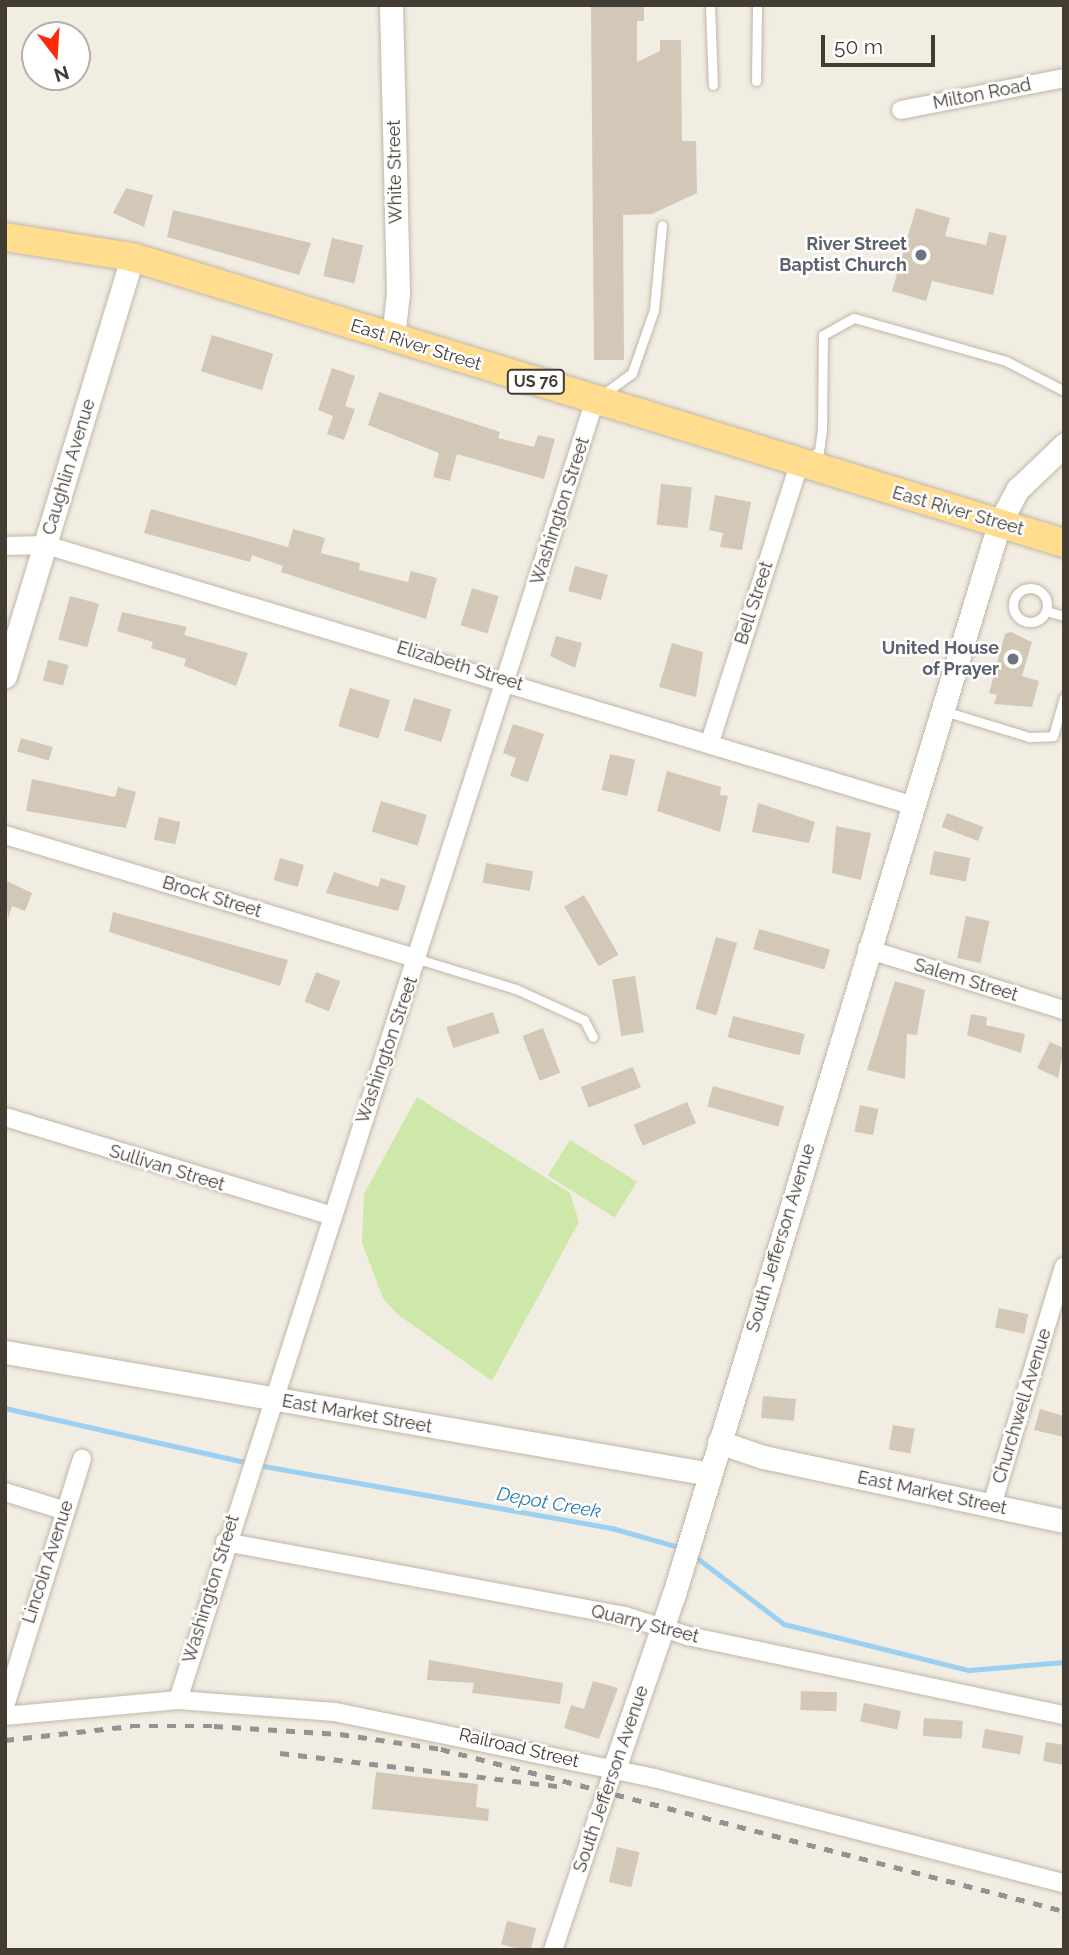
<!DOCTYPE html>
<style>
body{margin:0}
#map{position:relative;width:1069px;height:1955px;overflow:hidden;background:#f2ede2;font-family:Raleway,sans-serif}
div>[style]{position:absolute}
.green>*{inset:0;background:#cde8a9;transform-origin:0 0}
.stream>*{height:4.5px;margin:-2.25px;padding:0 2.25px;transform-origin:2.25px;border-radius:2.25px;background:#9bd0f1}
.building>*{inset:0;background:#d3c8b7;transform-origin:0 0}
.roads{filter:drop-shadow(0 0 2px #c0b7a8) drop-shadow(0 0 2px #c0b7a8)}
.service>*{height:9px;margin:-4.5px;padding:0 4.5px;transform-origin:4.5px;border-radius:4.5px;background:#fff}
.service>.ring{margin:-4.5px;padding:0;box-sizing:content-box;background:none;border:9px solid #fff;border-radius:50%}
.minor>*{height:18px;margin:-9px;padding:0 9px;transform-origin:9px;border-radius:9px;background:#fff}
.tertiary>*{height:23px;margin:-11.5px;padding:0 11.5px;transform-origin:11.5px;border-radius:11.5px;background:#fff}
.primary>*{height:28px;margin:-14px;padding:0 14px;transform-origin:14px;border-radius:14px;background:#ffdc8e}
.rail>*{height:4.5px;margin-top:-2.25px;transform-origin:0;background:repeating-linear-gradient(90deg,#939393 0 9px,transparent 0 18px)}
.dots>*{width:19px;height:19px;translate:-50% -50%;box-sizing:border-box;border:4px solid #fff;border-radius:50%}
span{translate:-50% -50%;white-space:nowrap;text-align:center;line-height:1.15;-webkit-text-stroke:5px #fff;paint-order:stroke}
.shield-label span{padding:2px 5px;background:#fff;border:2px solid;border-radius:5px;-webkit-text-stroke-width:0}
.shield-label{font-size:16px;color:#433c33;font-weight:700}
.street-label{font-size:18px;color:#433c33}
.worship-label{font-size:18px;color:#5b616d;font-weight:700}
.right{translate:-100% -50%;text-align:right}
.water-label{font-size:19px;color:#2a7bb1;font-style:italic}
.frame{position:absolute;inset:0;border:7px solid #433c33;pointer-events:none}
.north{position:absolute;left:21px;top:21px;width:70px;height:70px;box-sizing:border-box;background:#fff;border:2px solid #b4b1ad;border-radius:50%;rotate:163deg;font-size:19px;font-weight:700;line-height:28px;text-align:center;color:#433c33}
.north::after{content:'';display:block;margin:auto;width:24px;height:32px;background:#ff2a0c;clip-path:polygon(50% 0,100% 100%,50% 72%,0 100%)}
.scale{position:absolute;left:821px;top:35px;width:114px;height:32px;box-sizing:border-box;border:4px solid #433c33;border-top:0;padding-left:9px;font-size:21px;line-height:24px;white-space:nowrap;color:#433c33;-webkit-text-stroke:5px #fff;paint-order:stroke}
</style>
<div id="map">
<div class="green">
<i style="clip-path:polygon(417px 1097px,570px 1193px,579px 1222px,492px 1381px,397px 1314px,383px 1298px,362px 1243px,364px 1194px)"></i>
<i style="left:570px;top:1140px;width:79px;height:42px;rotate:32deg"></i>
</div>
<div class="stream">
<i style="left:5px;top:1408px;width:251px;rotate:12.7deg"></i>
<i style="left:258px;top:1465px;width:360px;rotate:10.1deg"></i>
<i style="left:612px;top:1528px;width:73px;rotate:15.9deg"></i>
<i style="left:692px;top:1554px;width:116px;rotate:37.3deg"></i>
<i style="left:784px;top:1624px;width:191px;rotate:14deg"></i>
<i style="left:969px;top:1670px;width:95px;rotate:-4.8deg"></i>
</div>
<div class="building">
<i style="clip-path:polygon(591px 5px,644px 6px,644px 21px,637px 21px,637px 62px,660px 51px,660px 40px,681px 40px,682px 141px,696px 141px,697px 193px,652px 214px,623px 215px,624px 360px,594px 360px)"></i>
<i style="clip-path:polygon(126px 188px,153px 195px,144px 227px,113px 213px)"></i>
<i style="clip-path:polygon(916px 208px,950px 218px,945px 236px,986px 245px,989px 232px,1007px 236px,993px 295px,932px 281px,926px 301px,892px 291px)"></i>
<i style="clip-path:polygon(173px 210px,311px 243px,299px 275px,167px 237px)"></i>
<i style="left:332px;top:238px;width:32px;height:39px;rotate:13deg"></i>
<i style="left:212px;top:335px;width:64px;height:38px;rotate:17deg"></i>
<i style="clip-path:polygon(332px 368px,355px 376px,345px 406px,355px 409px,344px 440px,327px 434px,333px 416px,318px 410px)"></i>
<i style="clip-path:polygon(379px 392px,500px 432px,498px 438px,534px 447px,538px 435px,555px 439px,544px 479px,457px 454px,450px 481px,433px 477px,439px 453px,368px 425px)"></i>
<i style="left:661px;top:484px;width:31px;height:41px;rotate:6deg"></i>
<i style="clip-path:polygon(715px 495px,751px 502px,742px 550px,720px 547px,723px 533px,709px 530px)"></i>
<i style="clip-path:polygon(151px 509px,288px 547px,293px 529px,325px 538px,321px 553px,360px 563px,359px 570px,408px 582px,411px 571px,437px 578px,426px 619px,281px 572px,283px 566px,252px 555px,250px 562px,144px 533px)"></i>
<i style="left:575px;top:566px;width:34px;height:26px;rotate:15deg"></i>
<i style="left:472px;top:588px;width:28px;height:39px;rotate:17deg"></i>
<i style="left:70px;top:596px;width:30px;height:45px;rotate:15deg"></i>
<i style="clip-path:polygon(122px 612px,187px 627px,184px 635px,248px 653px,236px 686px,184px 666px,186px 659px,151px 648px,153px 642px,117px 631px)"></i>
<i style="clip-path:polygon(1011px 632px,1032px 642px,1022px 676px,1039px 681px,1032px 707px,994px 704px,997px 695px,989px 693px,1005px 634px)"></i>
<i style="clip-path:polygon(556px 636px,582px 643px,575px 668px,550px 656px)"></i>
<i style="clip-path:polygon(672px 643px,703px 652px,696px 697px,659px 687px)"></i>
<i style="left:48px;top:660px;width:21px;height:21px;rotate:14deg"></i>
<i style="left:350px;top:688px;width:42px;height:40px;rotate:17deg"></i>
<i style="left:414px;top:698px;width:39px;height:34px;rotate:17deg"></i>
<i style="clip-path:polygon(513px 724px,544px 734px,528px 782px,510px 776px,516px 758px,503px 753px)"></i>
<i style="left:21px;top:738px;width:33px;height:14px;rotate:16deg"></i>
<i style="left:610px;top:754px;width:26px;height:37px;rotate:13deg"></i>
<i style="clip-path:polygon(667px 771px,721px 787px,720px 795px,728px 796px,720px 832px,657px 811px)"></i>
<i style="clip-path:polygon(32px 779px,115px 797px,118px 787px,136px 792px,126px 828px,26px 811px)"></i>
<i style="left:381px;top:801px;width:48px;height:32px;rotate:17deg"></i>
<i style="clip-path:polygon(758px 803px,815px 822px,809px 843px,752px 832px)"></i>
<i style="left:947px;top:813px;width:39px;height:15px;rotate:21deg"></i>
<i style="left:159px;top:817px;width:22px;height:23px;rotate:13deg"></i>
<i style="clip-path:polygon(836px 826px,871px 833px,861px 880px,832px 873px)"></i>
<i style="left:934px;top:851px;width:37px;height:24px;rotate:11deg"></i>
<i style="left:280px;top:858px;width:25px;height:23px;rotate:16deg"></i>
<i style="left:486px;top:863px;width:48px;height:20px;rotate:10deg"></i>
<i style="clip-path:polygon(334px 872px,378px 887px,381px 878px,406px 886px,398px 911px,326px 893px)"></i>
<i style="clip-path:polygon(5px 880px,32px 893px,25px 911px,12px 906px,8px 919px)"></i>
<i style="left:584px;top:895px;width:69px;height:23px;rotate:60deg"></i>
<i style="clip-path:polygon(113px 912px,288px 960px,280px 986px,109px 932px)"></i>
<i style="left:966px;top:916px;width:24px;height:43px;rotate:12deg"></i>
<i style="left:759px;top:929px;width:74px;height:21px;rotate:16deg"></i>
<i style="left:716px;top:937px;width:22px;height:75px;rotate:16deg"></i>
<i style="left:316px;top:972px;width:26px;height:32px;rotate:21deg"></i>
<i style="left:635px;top:976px;width:57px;height:23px;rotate:81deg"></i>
<i style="clip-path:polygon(895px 981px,925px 990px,917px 1035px,907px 1034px,905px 1079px,867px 1070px)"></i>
<i style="left:493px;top:1012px;width:22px;height:49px;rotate:72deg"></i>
<i style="clip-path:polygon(971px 1014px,987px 1017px,986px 1025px,1025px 1034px,1021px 1053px,967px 1035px)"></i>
<i style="left:733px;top:1016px;width:74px;height:22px;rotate:14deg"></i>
<i style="left:543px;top:1028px;width:48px;height:22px;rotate:69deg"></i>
<i style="clip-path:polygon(1050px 1042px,1064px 1048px,1058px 1078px,1037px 1068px)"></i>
<i style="left:633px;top:1067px;width:22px;height:56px;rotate:69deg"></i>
<i style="left:713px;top:1086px;width:74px;height:21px;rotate:16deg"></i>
<i style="left:687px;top:1102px;width:23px;height:58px;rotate:67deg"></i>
<i style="left:860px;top:1105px;width:19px;height:27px;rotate:12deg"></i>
<i style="left:999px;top:1308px;width:30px;height:20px;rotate:12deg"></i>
<i style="left:763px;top:1396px;width:33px;height:22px;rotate:5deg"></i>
<i style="clip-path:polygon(1040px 1409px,1064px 1416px,1064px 1437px,1034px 1430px)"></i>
<i style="left:893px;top:1425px;width:22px;height:25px;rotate:10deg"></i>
<i style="clip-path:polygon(429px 1660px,563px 1683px,560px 1704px,472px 1693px,474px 1683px,427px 1680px)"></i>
<i style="clip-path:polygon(593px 1681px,618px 1688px,599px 1739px,564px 1728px,571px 1705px,584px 1709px)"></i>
<i style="left:801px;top:1691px;width:36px;height:19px;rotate:2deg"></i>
<i style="left:864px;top:1703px;width:38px;height:19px;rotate:12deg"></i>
<i style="left:924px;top:1718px;width:39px;height:18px;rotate:4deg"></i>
<i style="left:985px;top:1729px;width:39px;height:19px;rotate:10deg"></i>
<i style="clip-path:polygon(1046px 1742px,1064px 1745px,1064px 1765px,1043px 1761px)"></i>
<i style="clip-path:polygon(376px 1772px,478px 1784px,476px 1807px,489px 1809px,488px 1821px,372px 1809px)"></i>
<i style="left:617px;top:1847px;width:23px;height:36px;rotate:13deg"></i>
<i style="left:507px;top:1921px;width:30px;height:24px;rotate:14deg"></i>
</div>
<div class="roads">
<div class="service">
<i style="left:710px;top:5px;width:80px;rotate:87.9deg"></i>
<i style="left:756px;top:81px;width:76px;rotate:-89.2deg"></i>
<i style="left:602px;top:395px;width:37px;rotate:-36deg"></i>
<i style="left:632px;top:373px;width:67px;rotate:-70.8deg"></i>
<i style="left:654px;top:310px;width:85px;rotate:-84.6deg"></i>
<i style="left:809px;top:458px;width:12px;rotate:-35deg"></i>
<i style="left:819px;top:451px;width:22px;rotate:-82deg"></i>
<i style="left:822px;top:429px;width:94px;rotate:-89.4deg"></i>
<i style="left:823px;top:335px;width:35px;rotate:-29deg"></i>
<i style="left:854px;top:318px;width:158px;rotate:15.8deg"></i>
<i style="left:1006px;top:361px;width:65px;rotate:27.3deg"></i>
<i class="ring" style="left:1013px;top:588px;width:25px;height:25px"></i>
<i style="left:1046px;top:611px;width:19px;rotate:16deg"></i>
<i style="left:944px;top:711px;width:89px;rotate:17deg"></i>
<i style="left:1029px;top:737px;width:24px;rotate:-2deg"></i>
<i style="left:1053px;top:736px;width:40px;rotate:-74deg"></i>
<i style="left:418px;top:959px;width:102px;rotate:17deg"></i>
<i style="left:516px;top:989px;width:75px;rotate:24.5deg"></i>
<i style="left:584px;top:1020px;width:19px;rotate:62deg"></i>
</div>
<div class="minor">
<i style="left:901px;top:110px;width:166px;rotate:-11.1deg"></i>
<i style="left:5px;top:546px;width:41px;rotate:-1.4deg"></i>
<i style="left:46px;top:545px;width:903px;rotate:16.73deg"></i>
<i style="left:710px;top:742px;width:291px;rotate:-72.2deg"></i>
<i style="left:5px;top:835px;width:431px;rotate:16.7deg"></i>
<i style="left:867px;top:949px;width:206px;rotate:17.2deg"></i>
<i style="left:5px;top:1117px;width:339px;rotate:16.8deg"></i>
<i style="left:5px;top:1492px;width:61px;rotate:17.2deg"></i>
<i style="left:992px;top:1505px;width:249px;rotate:-73.2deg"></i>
<i style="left:225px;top:1542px;width:407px;rotate:10.5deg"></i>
<i style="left:625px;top:1616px;width:66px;rotate:17.6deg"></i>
<i style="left:688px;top:1636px;width:384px;rotate:11.9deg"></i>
<i style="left:178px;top:1700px;width:1365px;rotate:-72.22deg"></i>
<i style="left:5px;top:1706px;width:259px;rotate:-72.7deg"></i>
<i style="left:5px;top:1716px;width:174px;rotate:-5.3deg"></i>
<i style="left:178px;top:1700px;width:157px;rotate:4.4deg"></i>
<i style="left:335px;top:1712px;width:326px;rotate:11.7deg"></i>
<i style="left:654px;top:1778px;width:423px;rotate:14.4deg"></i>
<i style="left:553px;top:1950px;width:191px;rotate:-71.4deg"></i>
</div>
<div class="tertiary">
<i style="left:391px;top:5px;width:288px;rotate:88.6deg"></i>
<i style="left:398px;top:293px;width:45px;rotate:96.3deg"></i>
<i style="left:5px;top:676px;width:438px;rotate:-73.1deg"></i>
<i style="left:5px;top:1352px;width:715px;rotate:9.82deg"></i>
<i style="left:719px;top:1442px;width:46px;rotate:18.8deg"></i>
<i style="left:763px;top:1457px;width:308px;rotate:12deg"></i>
<i style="left:614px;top:1769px;width:185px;rotate:-71.1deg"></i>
<i style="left:674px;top:1594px;width:1118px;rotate:-73.1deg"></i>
<i style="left:999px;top:524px;width:40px;rotate:-62deg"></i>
<i style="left:1018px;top:489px;width:64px;rotate:-43.7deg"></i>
</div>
<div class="primary">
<i style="left:5px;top:237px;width:129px;rotate:8.9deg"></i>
<i style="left:132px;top:257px;width:975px;rotate:17.06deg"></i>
</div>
</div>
<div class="rail">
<i style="left:5px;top:1740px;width:127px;rotate:-6.3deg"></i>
<i style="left:131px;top:1726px;width:83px"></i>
<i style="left:214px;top:1726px;width:126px;rotate:3.6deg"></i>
<i style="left:340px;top:1734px;width:102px;rotate:8.4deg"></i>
<i style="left:441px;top:1749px;width:644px;rotate:14.58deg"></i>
<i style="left:280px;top:1753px;width:286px;rotate:6.8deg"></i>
</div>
<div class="dots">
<i style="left:921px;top:255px;background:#6b7280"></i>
<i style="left:1013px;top:659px;background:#6b7280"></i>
</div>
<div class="shield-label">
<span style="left:536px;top:382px">US 76</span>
</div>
<div class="street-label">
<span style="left:982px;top:94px;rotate:-11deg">Milton Road</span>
<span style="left:395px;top:172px;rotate:-91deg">White Street</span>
<span style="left:416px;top:345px;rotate:17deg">East River Street</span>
<span style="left:69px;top:467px;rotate:-73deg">Caughlin Avenue</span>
<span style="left:560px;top:511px;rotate:-72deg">Washington Street</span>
<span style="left:958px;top:511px;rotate:16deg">East River Street</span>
<span style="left:754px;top:603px;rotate:-72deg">Bell Street</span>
<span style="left:460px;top:666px;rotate:17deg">Elizabeth Street</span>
<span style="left:212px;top:897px;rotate:17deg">Brock Street</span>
<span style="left:966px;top:980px;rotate:17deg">Salem Street</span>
<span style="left:387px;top:1050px;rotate:-71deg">Washington Street</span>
<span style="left:167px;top:1168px;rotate:17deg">Sullivan Street</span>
<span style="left:781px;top:1238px;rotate:-73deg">South Jefferson Avenue</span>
<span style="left:1022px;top:1406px;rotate:-73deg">Churchwell Avenue</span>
<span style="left:357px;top:1414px;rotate:10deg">East Market Street</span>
<span style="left:932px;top:1493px;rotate:12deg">East Market Street</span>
<span style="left:48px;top:1562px;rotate:-72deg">Lincoln Avenue</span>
<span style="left:211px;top:1589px;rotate:-73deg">Washington Street</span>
<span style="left:645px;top:1624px;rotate:14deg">Quarry Street</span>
<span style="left:519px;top:1748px;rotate:13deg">Railroad Street</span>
<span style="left:611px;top:1779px;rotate:-71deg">South Jefferson Avenue</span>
</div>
<div class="worship-label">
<span class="right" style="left:907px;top:255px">River Street<br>Baptist Church</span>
<span class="right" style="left:999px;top:659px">United House<br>of Prayer</span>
</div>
<div class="water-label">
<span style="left:549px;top:1503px;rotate:10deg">Depot Creek</span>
</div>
<div class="frame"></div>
<div class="north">N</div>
<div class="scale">50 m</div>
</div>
